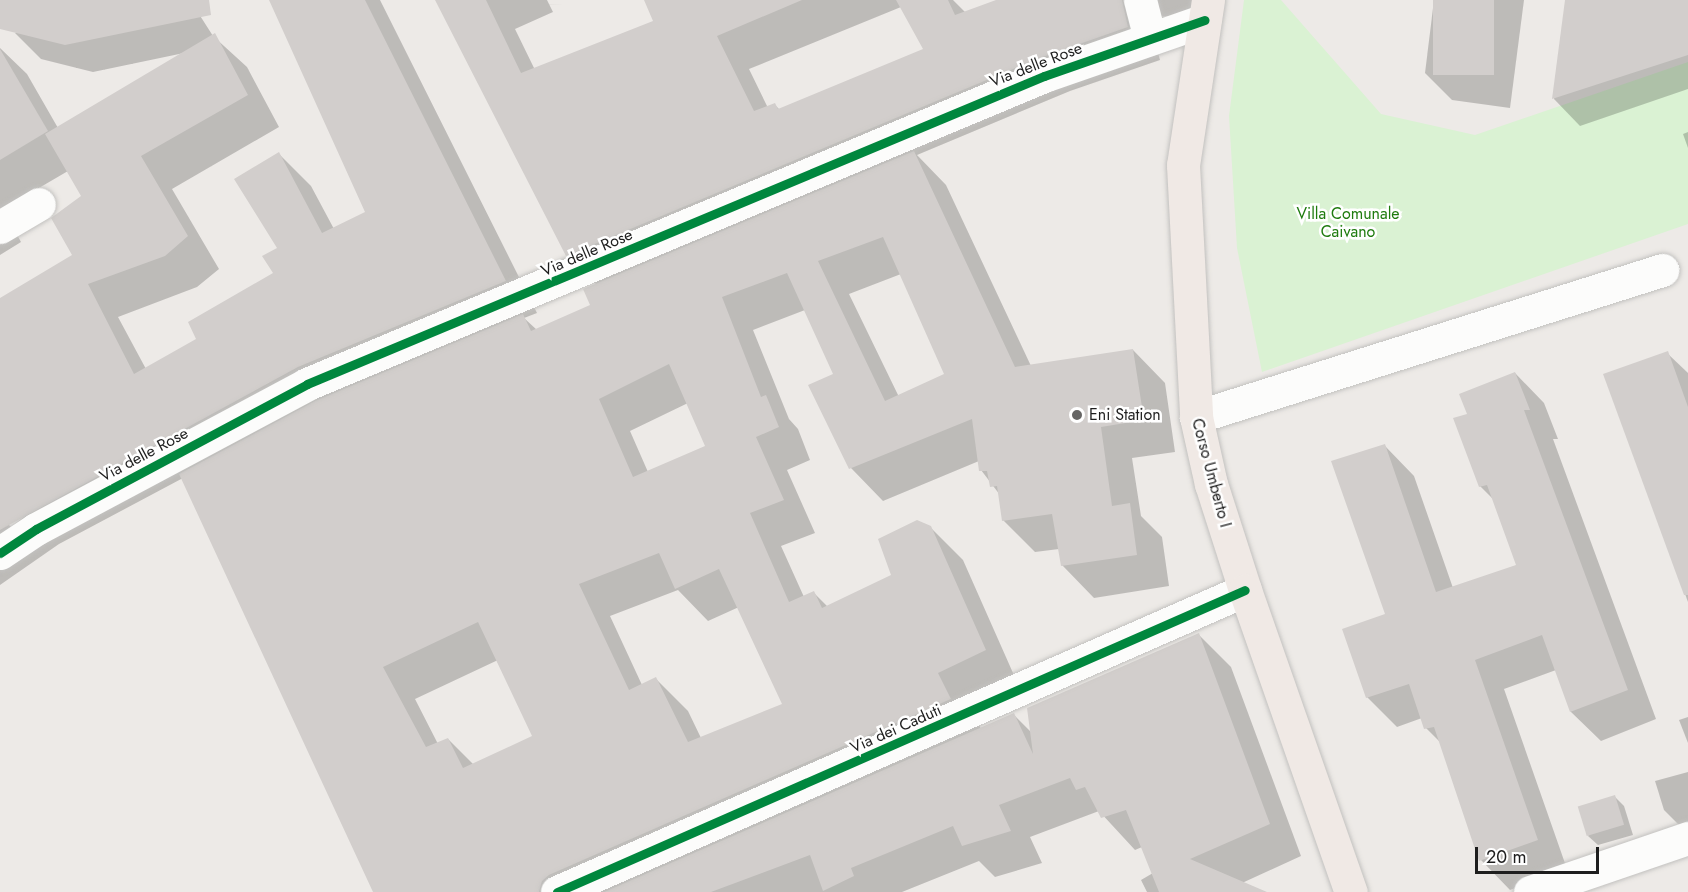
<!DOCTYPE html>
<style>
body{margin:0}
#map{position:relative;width:1688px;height:892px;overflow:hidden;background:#edeae7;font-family:Jost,sans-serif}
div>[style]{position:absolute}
.park>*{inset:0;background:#daf2d3}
.shadow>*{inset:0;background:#0003}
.building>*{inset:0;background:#d2cecc;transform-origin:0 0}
.roads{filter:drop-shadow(0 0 2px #c2c1bf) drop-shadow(0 0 2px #c2c1bf)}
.minor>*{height:33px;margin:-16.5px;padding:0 16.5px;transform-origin:16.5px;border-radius:16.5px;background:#fcfcfb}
.major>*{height:33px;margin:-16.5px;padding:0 16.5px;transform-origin:16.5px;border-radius:16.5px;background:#f0e9e5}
.cycleway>*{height:9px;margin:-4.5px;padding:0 4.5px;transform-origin:4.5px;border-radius:4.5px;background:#00873e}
.dots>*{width:16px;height:16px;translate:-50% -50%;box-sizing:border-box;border:3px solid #fff;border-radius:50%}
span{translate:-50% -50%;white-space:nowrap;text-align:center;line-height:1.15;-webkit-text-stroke:5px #fff;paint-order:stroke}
.street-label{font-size:16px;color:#1e1e1e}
.park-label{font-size:16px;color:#1e7b0e}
.poi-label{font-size:16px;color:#1e1e1e}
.left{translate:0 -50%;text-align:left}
.scale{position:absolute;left:1475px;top:847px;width:124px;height:27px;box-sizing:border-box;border:3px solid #1e1e1e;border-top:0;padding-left:8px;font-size:18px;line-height:21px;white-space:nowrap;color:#1e1e1e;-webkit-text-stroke:4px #fff;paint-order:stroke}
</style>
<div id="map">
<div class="park">
<i style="clip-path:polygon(1244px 0,1281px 0,1381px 114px,1475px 135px,1688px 62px,1688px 224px,1262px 372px,1237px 248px,1229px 116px)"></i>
</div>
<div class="shadow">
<i style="clip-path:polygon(evenodd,28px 0,190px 0,213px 36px,247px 67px,279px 127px,172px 189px,219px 269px,197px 287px,118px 317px,146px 369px,198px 339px,275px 273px,279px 248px,279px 154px,311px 186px,334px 229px,366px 213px,275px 0,380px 0,537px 313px,524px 318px,537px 330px,592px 305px,597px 285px,567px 255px,436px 0,547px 0,553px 12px,515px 29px,535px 70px,655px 21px,646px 0,953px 0,966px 13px,1000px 0,1221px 0,1220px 16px,1155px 16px,1154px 38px,1160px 60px,1070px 91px,917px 155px,946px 185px,1031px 366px,1133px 350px,1165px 383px,1175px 452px,1132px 458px,1141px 516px,1162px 537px,1169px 586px,1094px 598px,1062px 565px,1059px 549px,1035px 552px,1003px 520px,1000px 495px,981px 470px,979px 461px,883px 501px,851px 468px,835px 374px,805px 310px,753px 330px,789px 419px,798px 429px,810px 460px,787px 470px,815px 533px,781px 546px,804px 597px,814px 593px,828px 607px,893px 575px,930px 527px,963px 560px,1017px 682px,969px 705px,981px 729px,1014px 715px,1031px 732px,1199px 635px,1231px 667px,1301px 856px,1242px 883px,1264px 892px,1147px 892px,1141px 880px,1153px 873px,1142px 847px,1135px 850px,1099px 811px,1030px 837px,1042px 863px,995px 877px,979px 861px,902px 892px,376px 892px,183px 478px,59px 544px,0 585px,0 300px,74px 256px,83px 196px,68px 171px,3px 209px,21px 242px,0 255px,0 48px,27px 74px,58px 128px,184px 53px,93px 72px,41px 59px,15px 33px,42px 21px,28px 0,901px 7px,925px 50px,780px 110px,775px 105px,768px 108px,749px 69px,901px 7px,28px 0,901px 274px,946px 375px,899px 397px,849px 294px,901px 274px,28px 0,688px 403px,707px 446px,648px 472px,630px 431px,688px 403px,28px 0,34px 509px,11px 527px,8px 524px,34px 509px,28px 0,678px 590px,708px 621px,739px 607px,784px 705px,701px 738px,688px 711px,656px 679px,642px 685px,610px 616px,678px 590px,28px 0,498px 660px,534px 736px,474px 765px,448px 739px,438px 744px,415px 699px,498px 660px)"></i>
<i style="clip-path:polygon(1434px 0,1524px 0,1510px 108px,1452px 100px,1425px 73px)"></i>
<i style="clip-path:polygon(1567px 0,1688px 0,1688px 89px,1580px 126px,1554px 99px)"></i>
<i style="clip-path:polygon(1688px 132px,1688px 148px,1683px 134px)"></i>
<i style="clip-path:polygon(1667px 353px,1688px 373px,1688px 602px,1605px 375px)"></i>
<i style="clip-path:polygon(1515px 373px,1544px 403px,1558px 439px,1553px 439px,1656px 719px,1601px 741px,1571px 712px,1556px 670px,1504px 689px,1567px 869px,1510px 890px,1481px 860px,1441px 743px,1426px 728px,1422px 718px,1397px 727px,1367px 697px,1387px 615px,1385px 446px,1414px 476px,1453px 588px,1518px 565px,1494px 500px,1480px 486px,1469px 415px)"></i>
<i style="clip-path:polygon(1688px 717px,1688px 743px,1679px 720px)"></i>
<i style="clip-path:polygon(1688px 772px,1688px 834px,1664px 810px,1655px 781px)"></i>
<i style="clip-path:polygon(1614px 796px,1624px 806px,1633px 835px,1598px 845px,1588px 836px)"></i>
</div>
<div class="building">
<i style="clip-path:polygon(0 0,209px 0,211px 15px,65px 45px,0 29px)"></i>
<i style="clip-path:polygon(269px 0,365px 0,506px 281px,298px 367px,0 530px,0 298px,72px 255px,51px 218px,81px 196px,45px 134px,215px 33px,248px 95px,141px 156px,188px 236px,165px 256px,88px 284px,134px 374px,196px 339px,188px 322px,273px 273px,262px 256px,277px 248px,234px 179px,279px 152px,322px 233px,365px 212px)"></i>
<i style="clip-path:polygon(435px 0,486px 0,521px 73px,653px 21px,644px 0,802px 0,717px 36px,754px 111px,775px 103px,778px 109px,923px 49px,896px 0,948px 0,955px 15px,996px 0,1122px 0,1128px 27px,1037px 59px,566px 256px)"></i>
<i style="left:1433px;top:0;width:61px;height:75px"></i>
<i style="clip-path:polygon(1565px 0,1688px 0,1688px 55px,1552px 99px)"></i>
<i style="clip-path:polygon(0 49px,48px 131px,0 160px)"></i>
<i style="clip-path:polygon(evenodd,914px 151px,1015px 367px,1133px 349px,1144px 420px,1101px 427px,1112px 506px,1130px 503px,1137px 555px,1061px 566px,1052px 514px,1002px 521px,997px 486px,990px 487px,987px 471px,979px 471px,972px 419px,849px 469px,808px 385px,833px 374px,787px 273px,722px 297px,761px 397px,766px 395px,779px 427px,756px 437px,784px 500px,750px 513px,789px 602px,814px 591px,822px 608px,891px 575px,878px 539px,917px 520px,931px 526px,986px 650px,938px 673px,951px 699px,549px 875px,542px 881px,539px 892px,373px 892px,179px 474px,315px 401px,523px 314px,531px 331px,590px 305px,583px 289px,914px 151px,883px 237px,944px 374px,885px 401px,818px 261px,883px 237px,914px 151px,669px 364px,705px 446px,633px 477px,599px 399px,669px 364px,914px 151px,659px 553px,675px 589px,719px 569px,782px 704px,688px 742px,656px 677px,629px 690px,579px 584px,659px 553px,914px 151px,478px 622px,532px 736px,463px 768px,448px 738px,426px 747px,383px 667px,478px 622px)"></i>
<i style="clip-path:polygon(1668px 351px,1688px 407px,1688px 595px,1684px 595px,1603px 374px)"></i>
<i style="clip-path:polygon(1515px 372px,1530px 410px,1524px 410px,1628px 690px,1570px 712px,1542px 635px,1475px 660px,1538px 840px,1479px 861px,1434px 727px,1424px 729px,1409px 684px,1366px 698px,1342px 629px,1385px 614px,1331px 461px,1385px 444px,1436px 592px,1516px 565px,1487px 485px,1479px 487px,1453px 418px,1467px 414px,1459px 394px)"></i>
<i style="clip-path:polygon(1199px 633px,1270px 824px,1190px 859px,1267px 892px,1159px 892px,1126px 810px,1101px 818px,1085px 787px,1076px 790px,1070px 778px,999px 805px,1011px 831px,962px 846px,953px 826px,851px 868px,854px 876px,823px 891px,810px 855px,711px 892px,604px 892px,1014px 713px,1033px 754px,1027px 708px)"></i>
<i style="left:1615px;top:795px;width:31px;height:39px;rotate:73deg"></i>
</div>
<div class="roads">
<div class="minor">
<i style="left:1140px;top:0;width:40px;rotate:75.6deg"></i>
<i style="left:0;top:227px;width:45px;rotate:-30.5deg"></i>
<i style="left:1196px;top:417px;width:489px;rotate:-17.5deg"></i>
<i style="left:0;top:553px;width:43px;rotate:-33.7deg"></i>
<i style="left:36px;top:529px;width:307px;rotate:-28.1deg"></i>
<i style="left:307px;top:384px;width:799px;rotate:-22.68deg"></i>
<i style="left:1044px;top:76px;width:170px;rotate:-19.2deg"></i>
<i style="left:557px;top:892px;width:751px;rotate:-23.7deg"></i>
<i style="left:1530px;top:892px;width:167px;rotate:-18.9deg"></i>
</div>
<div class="major">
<i style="left:1208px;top:0;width:167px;rotate:98.6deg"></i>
<i style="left:1183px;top:165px;width:252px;rotate:87deg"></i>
<i style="left:1196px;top:417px;width:69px;rotate:77.4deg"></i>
<i style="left:1211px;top:484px;width:111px;rotate:72.2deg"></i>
<i style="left:1245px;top:590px;width:320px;rotate:70.7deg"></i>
</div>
</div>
<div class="cycleway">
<i style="left:0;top:553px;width:43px;rotate:-33.7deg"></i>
<i style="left:36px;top:529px;width:307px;rotate:-28.1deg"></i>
<i style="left:307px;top:384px;width:799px;rotate:-22.68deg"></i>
<i style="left:1044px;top:76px;width:170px;rotate:-19.2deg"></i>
<i style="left:557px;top:892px;width:751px;rotate:-23.7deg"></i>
</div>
<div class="dots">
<i style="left:1077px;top:415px;background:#666564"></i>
</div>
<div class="street-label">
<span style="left:1036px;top:65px;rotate:-21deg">Via delle Rose</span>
<span style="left:587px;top:253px;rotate:-23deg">Via delle Rose</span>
<span style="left:144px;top:455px;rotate:-28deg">Via delle Rose</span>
<span style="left:1211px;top:473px;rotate:75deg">Corso Umberto I</span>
<span style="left:896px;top:729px;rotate:-24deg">Via dei Caduti</span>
</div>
<div class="park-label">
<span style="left:1348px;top:223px">Villa Comunale<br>Caivano</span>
</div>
<div class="poi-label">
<span class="left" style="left:1089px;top:415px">Eni Station</span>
</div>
<div class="scale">20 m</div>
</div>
